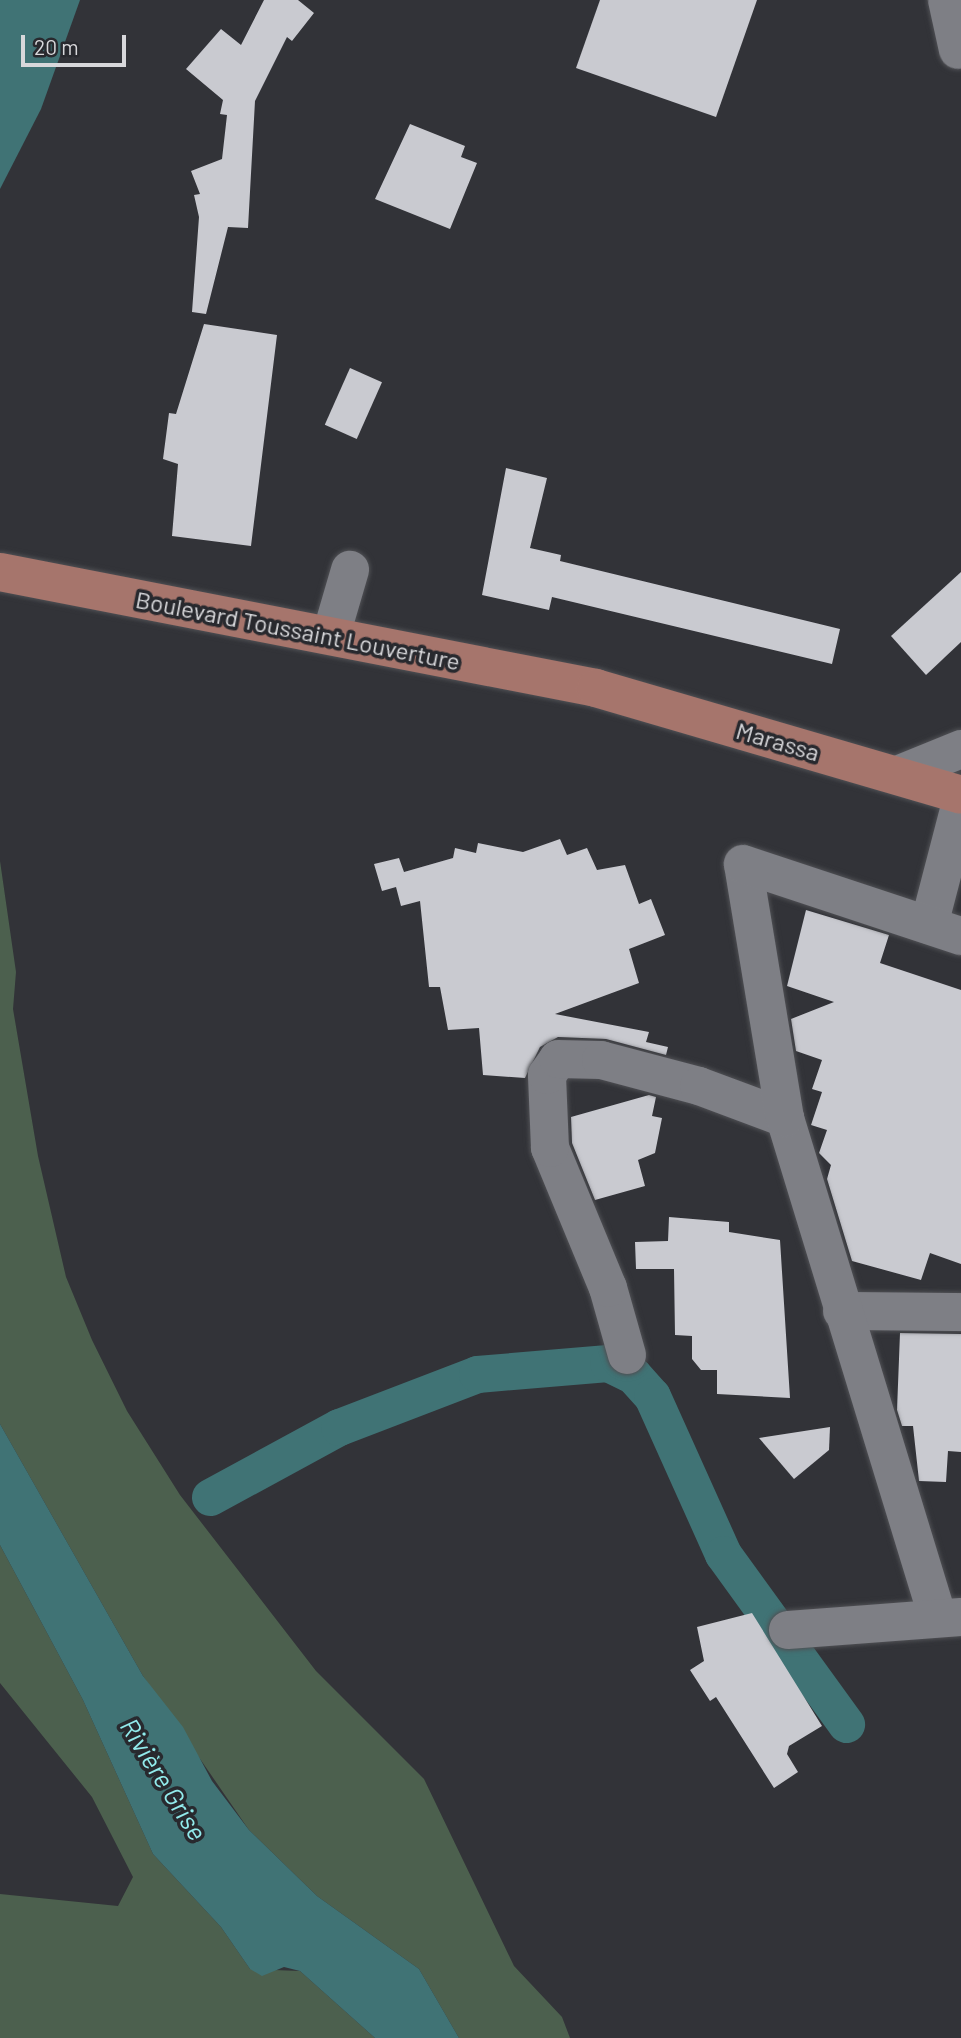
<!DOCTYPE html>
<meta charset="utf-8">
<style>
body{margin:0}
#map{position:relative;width:961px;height:2038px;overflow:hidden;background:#323338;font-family:Barlow,sans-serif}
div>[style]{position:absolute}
.green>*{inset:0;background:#4c604e}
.water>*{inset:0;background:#407375}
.canal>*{height:37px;margin:-18.5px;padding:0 18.5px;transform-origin:18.5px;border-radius:18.5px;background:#407375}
.building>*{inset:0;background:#c9cad0;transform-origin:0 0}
.roads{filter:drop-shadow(0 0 2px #4f5054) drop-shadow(0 0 2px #4f5054)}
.minor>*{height:38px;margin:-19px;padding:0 19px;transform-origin:19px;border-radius:19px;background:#7e7f85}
.major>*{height:38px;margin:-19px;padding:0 19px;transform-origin:19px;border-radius:19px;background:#a6756c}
span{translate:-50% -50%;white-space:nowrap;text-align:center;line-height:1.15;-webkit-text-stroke:7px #28292e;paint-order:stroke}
.street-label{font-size:24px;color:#d8d8db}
.water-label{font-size:26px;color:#92ebec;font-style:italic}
.scale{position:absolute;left:21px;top:35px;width:105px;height:32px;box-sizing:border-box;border:4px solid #d8d8db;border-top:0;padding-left:9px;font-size:21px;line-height:24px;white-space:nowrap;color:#d8d8db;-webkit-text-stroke:5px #28292e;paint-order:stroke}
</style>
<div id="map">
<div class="green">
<i style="clip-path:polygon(0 861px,16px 972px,13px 1009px,38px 1156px,66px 1277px,92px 1340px,127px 1411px,180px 1495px,316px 1671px,424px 1779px,514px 1966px,562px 2017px,570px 2038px,459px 2038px,419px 1969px,317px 1896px,249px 1830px,143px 1676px,0 1424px)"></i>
<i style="clip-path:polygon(0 1545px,83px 1700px,153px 1854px,221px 1927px,250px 1969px,300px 1971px,375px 2038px,0 2038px,0 1894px,118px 1906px,133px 1877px,92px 1797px,0 1683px)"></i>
</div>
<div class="water">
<i style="clip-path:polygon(0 0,80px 0,41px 109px,0 189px)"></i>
<i style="clip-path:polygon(0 1424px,143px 1676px,183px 1727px,212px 1781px,249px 1830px,317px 1896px,419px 1969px,459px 2038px,375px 2038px,300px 1971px,284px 1967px,262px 1976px,250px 1969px,221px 1927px,153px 1854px,83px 1700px,0 1545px)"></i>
</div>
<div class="canal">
<i style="left:210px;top:1497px;width:147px;rotate:-28.5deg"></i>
<i style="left:339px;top:1427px;width:148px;rotate:-21deg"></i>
<i style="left:477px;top:1374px;width:131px;rotate:-4.8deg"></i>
<i style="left:608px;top:1363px;width:28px;rotate:26deg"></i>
<i style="left:633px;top:1375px;width:28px;rotate:48deg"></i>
<i style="left:652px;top:1396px;width:173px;rotate:65.8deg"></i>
<i style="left:723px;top:1554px;width:210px;rotate:54.1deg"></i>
</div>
<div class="building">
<i style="clip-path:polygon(264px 0,298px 0,314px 13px,292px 41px,287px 37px,255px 101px,248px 228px,228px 227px,206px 314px,192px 312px,199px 217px,194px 195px,200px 194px,191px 171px,222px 159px,227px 115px,220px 114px,223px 100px,186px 69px,221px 29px,241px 45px)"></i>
<i style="clip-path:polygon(600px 0,757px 0,716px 117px,576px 68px)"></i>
<i style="clip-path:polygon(410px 124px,465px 146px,461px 157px,477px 163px,450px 229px,375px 199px)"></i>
<i style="clip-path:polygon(204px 324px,277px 335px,251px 546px,172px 536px,178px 464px,163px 459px,169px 413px,176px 414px)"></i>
<i style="left:350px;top:368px;width:35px;height:62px;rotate:24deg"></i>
<i style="clip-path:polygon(506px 468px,547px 478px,530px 548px,561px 555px,560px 561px,840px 629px,832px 664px,552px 597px,549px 610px,482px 595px)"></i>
<i style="clip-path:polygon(961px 572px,961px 642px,926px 675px,891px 636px)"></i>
<i style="clip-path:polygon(560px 839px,567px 855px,587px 848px,597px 870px,625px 865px,639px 904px,651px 899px,665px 935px,629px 949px,639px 983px,555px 1014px,649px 1032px,646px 1042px,668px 1047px,666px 1055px,606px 1039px,558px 1037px,540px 1047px,525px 1078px,483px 1075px,479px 1028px,448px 1030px,440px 987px,429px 987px,420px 901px,401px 906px,396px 887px,382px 891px,374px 864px,399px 858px,404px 872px,453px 858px,455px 848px,476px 853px,478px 843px,523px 852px)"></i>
<i style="clip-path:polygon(806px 910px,889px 935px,880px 963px,961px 990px,961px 1264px,930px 1253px,921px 1280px,852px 1261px,827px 1179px,831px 1165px,819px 1153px,827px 1130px,811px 1125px,822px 1092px,812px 1089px,822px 1060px,796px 1051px,791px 1019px,834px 1002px,787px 986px)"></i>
<i style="clip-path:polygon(649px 1095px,656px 1097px,652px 1116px,662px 1118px,655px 1153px,638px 1160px,645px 1186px,595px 1200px,572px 1143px,571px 1117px)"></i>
<i style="clip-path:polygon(669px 1217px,729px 1222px,729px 1232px,780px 1240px,790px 1398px,717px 1394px,717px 1370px,701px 1370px,692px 1359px,692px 1336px,675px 1335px,674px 1269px,636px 1269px,635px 1242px,668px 1241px)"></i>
<i style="clip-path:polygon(900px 1333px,961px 1334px,961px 1452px,948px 1451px,946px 1482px,919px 1481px,913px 1426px,902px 1426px,897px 1410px)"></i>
<i style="clip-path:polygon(830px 1427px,829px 1450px,794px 1479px,759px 1438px)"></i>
<i style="clip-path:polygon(752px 1613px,822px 1726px,789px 1746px,787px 1754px,798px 1772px,774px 1788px,716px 1697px,710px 1701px,690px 1670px,704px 1661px,697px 1627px)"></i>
</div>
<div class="roads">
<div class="minor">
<i style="left:947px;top:0;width:51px;rotate:77.6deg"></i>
<i style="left:331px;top:635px;width:68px;rotate:-73.7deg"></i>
<i style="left:897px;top:775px;width:69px;rotate:-22.1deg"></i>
<i style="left:929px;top:925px;width:127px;rotate:-75.4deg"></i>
<i style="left:842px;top:1311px;width:119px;rotate:0.5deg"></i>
<i style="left:627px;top:1355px;width:70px;rotate:-105.8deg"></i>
<i style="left:608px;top:1288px;width:152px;rotate:-112.5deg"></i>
<i style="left:550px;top:1148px;width:73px;rotate:-92.4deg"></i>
<i style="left:547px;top:1075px;width:19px;rotate:-55deg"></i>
<i style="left:558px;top:1059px;width:43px;rotate:1.3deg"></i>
<i style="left:601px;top:1060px;width:101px;rotate:14.9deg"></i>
<i style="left:699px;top:1086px;width:92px;rotate:20.4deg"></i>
<i style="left:937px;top:1615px;width:520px;rotate:-107.01deg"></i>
<i style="left:785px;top:1118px;width:257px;rotate:-99.4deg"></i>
<i style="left:743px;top:864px;width:230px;rotate:18.3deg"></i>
<i style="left:788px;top:1630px;width:173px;rotate:-4.3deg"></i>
</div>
<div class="major">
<i style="left:0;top:572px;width:607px;rotate:11.01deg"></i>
<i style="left:596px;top:688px;width:380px;rotate:16.3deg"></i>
</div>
</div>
<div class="street-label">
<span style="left:298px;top:630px;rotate:11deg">Boulevard Toussaint Louverture</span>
<span style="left:778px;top:741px;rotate:16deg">Marassa</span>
</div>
<div class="water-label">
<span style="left:164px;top:1779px;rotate:58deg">Rivière Grise</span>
</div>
<div class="scale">20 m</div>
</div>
